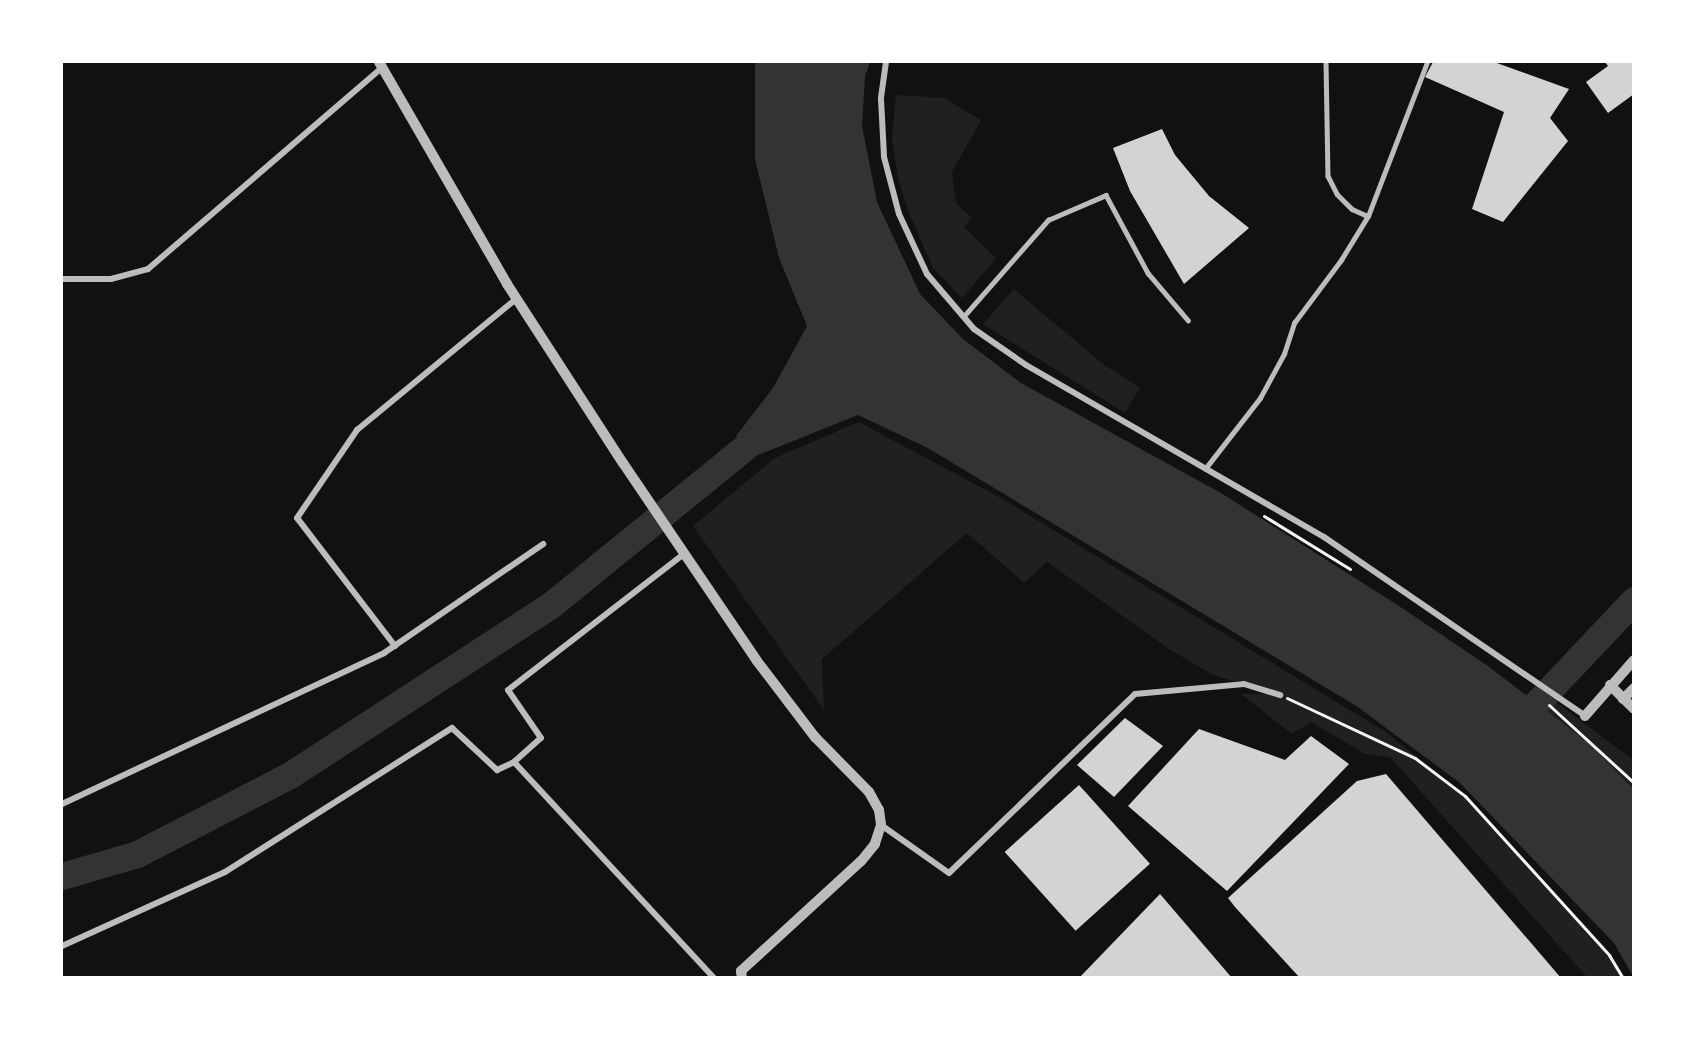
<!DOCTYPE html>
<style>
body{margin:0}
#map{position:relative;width:1695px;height:1039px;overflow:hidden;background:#111;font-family:"Sofia Sans Condensed",sans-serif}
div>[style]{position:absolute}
.green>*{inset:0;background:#202020}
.water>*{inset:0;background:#333}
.river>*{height:27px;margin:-13.5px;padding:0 13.5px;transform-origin:13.5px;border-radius:13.5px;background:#333}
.building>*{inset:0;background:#d3d3d3;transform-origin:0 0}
.path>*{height:3px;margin:-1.5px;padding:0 1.5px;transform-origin:1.5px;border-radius:1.5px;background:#f5f5f5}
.service>*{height:4.5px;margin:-2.25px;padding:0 2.25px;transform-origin:2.25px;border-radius:2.25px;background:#bcbcbc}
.minor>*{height:6px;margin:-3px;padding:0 3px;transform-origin:3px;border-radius:3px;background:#bcbcbc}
.tertiary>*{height:10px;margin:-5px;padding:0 5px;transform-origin:5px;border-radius:5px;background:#bcbcbc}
span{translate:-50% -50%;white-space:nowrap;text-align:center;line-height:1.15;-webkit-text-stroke:4.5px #fff;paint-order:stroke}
.frame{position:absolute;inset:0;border:63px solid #fff;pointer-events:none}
</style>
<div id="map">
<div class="green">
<i style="clip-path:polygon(896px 95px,944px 98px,981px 120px,952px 172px,956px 203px,972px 218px,964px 227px,996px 258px,962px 298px,933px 268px,910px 215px,898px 179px,892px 138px)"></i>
<i style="clip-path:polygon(1014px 289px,1103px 364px,1140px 388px,1125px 413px,983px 324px)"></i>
<i style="clip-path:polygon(859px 422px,999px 497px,1386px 732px,1465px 796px,1607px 953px,1623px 977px,1587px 977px,1390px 757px,1365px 754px,1311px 722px,1292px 734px,1241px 694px,1277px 694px,1213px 675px,1169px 649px,1047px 562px,1024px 583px,967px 533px,822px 659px,824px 710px,693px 526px,775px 458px)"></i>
<i style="clip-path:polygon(1548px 696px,1633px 760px,1633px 789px,1591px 745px,1542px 708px)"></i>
</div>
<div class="water">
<i style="clip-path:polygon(755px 62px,870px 62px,865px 77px,862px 126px,877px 202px,920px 294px,963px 339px,1021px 383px,1221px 493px,1399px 606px,1488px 666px,1591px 745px,1633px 789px,1633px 976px,1614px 943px,1460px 783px,1358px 707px,926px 447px,858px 415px,761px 454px,736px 436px,773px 388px,807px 326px,779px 258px,755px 159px)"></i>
</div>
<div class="river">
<i style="left:1511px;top:730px;width:179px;rotate:-46.6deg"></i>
<i style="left:62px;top:876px;width:78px;rotate:-16.3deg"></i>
<i style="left:137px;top:854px;width:172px;rotate:-27.3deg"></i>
<i style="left:290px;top:775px;width:313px;rotate:-33.1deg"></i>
<i style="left:552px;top:604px;width:290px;rotate:-39.1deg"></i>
</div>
<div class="building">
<i style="clip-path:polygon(1433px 62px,1494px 62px,1569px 89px,1550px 118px,1568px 141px,1503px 222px,1472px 209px,1504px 112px,1425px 77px)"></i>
<i style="clip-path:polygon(1605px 62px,1634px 62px,1634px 94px,1608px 113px,1586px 82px,1608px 66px)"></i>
<i style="clip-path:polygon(1162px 129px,1175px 155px,1209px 196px,1249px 228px,1184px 284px,1130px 191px,1113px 148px)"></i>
<i style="clip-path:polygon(1125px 718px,1163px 746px,1114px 797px,1077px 765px)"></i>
<i style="clip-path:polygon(1199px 729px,1285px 760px,1311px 736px,1349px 764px,1227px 891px,1128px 806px)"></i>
<i style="clip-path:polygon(1386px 774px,1561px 978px,1300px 978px,1235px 907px,1228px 898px,1357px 781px)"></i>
<i style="left:1079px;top:785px;width:106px;height:100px;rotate:48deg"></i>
<i style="clip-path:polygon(1160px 894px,1232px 978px,1079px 978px)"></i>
</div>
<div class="path">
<i style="left:1264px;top:516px;width:101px;rotate:31.6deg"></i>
<i style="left:1287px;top:698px;width:141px;rotate:25.1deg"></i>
<i style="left:1415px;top:758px;width:63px;rotate:37.2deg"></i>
<i style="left:1465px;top:796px;width:215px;rotate:47.8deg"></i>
<i style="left:1609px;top:955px;width:27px;rotate:59deg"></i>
<i style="left:1549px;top:705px;width:115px;rotate:42.5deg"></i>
</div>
<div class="service">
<i style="left:1326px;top:62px;width:114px;rotate:89deg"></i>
<i style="left:1328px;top:176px;width:20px;rotate:63deg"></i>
<i style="left:1337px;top:194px;width:21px;rotate:45deg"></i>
<i style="left:1352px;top:209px;width:17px;rotate:24deg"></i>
<i style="left:964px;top:316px;width:128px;rotate:-48.8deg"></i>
<i style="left:1048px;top:220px;width:63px;rotate:-23.3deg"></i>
<i style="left:1106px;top:195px;width:89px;rotate:61.7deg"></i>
<i style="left:1148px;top:273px;width:62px;rotate:49.6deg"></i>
<i style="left:1205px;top:469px;width:90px;rotate:-52.2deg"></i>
<i style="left:1260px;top:398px;width:50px;rotate:-61.4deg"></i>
<i style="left:1284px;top:354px;width:33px;rotate:-72deg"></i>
<i style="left:1294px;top:323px;width:79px;rotate:-53.3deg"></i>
<i style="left:1341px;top:260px;width:52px;rotate:-58.5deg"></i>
<i style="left:1368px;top:216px;width:165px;rotate:-69deg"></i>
</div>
<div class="minor">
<i style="left:886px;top:62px;width:37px;rotate:98deg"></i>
<i style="left:881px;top:99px;width:58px;rotate:87deg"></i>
<i style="left:884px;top:157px;width:59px;rotate:75.3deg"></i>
<i style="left:899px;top:214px;width:66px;rotate:65deg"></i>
<i style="left:927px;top:274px;width:72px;rotate:49.5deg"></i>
<i style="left:974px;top:329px;width:63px;rotate:34.7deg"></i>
<i style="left:1026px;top:365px;width:344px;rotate:30deg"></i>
<i style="left:1324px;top:537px;width:316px;rotate:34.4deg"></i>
<i style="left:62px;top:279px;width:49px"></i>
<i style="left:111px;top:279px;width:38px;rotate:-15deg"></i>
<i style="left:148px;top:269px;width:310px;rotate:-40.7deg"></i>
<i style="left:395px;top:646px;width:161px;rotate:-127.4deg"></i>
<i style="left:297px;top:518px;width:107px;rotate:-55.7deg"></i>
<i style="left:357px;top:430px;width:206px;rotate:-39.5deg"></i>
<i style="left:514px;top:762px;width:36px;rotate:-42deg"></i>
<i style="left:541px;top:738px;width:58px;rotate:-124.5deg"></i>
<i style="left:508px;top:690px;width:222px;rotate:-37.7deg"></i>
<i style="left:62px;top:804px;width:356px;rotate:-25.1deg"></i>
<i style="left:384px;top:653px;width:193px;rotate:-34.4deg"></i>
<i style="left:881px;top:825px;width:83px;rotate:35.2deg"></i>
<i style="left:949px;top:873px;width:258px;rotate:-43.9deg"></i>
<i style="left:1135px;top:694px;width:109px;rotate:-5.2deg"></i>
<i style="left:1244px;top:684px;width:38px;rotate:17deg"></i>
<i style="left:62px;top:946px;width:179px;rotate:-24.4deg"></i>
<i style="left:225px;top:872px;width:269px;rotate:-32.4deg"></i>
<i style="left:452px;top:728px;width:62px;rotate:43deg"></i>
<i style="left:497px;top:770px;width:19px;rotate:-25deg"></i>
<i style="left:514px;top:762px;width:294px;rotate:47.2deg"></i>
</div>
<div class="tertiary">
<i style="left:379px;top:62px;width:256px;rotate:60deg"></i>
<i style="left:507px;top:284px;width:213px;rotate:57.1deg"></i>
<i style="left:623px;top:463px;width:239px;rotate:55.9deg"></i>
<i style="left:757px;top:661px;width:96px;rotate:52.7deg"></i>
<i style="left:815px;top:737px;width:77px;rotate:45.5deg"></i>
<i style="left:869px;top:792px;width:21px;rotate:61deg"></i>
<i style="left:879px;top:810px;width:15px;rotate:82deg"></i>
<i style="left:881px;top:825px;width:20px;rotate:108deg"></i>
<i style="left:875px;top:844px;width:22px;rotate:129deg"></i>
<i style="left:861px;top:861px;width:163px;rotate:137.5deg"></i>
<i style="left:741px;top:971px;width:7px;rotate:82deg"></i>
<i style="left:1610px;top:685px;width:34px;rotate:45deg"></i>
<i style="left:1623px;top:699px;width:16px;rotate:-45deg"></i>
<i style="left:1585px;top:716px;width:74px;rotate:-48.8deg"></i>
</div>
<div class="frame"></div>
</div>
